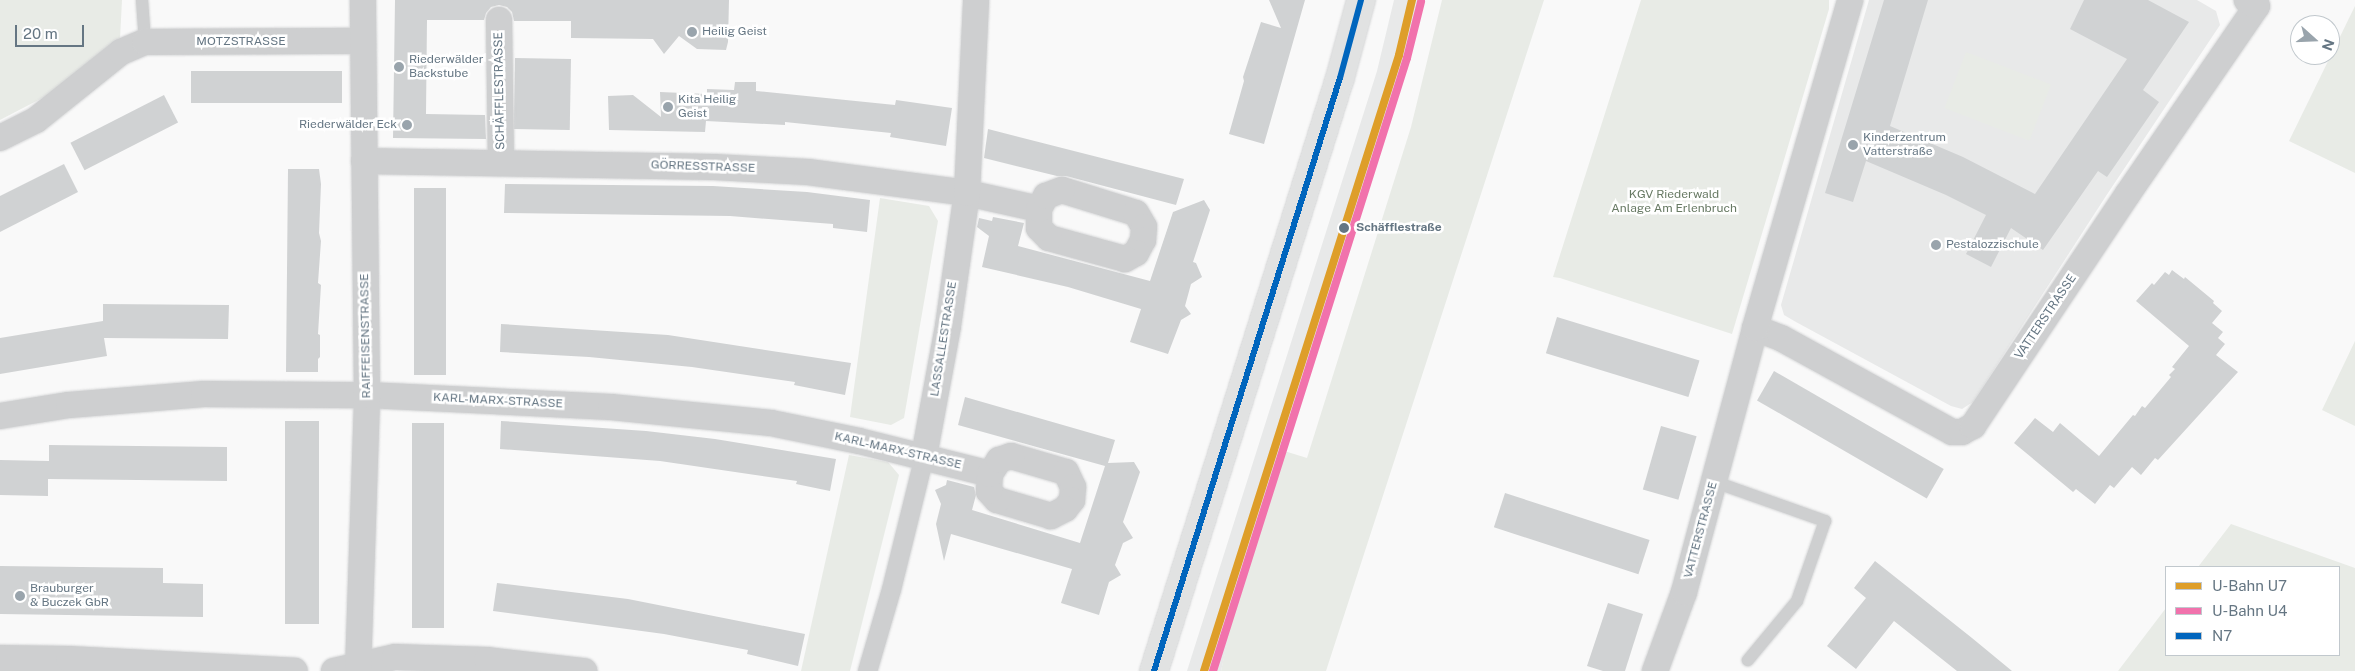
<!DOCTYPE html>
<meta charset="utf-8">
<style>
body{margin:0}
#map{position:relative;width:2355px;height:671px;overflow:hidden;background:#f9f9f9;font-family:"Public Sans",sans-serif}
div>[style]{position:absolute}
.built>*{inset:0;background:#e8e9e9}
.green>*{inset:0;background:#e8ebe6;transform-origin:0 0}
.building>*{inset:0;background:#d0d2d3;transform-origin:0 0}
.roads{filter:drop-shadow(0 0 1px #d5d6d7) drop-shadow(0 0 1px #d5d6d7)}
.service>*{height:12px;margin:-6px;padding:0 6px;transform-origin:6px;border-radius:6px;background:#cecfd0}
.pedestrian>*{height:19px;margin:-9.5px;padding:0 9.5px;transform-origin:9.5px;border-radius:9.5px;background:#cecfd0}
.minor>*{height:26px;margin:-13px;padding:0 13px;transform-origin:13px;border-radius:13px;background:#cecfd0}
.secondary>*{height:28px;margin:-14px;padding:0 14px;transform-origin:14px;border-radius:14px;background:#e1e2e2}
.bus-1>*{height:6px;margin:-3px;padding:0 3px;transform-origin:3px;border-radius:3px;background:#0065bd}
.metro-1>*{height:8px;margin:-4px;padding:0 4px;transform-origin:4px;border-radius:4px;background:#de9e29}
.metro-2>*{height:8px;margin:-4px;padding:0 4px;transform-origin:4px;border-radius:4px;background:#f172ac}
.dots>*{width:14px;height:14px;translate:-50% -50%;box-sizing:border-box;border:2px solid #fff;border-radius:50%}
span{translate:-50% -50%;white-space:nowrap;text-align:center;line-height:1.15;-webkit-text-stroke:5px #fff;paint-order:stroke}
.poi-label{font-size:12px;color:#657683}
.left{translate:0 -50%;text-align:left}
.right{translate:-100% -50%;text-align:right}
.street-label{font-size:12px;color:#657683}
.park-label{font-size:12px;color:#687a64}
.stop-label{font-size:12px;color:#657683;font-weight:700}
.legend{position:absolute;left:2165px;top:566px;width:175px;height:90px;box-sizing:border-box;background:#fff;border:1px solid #c1c8cd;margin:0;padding:6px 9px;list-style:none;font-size:15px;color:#657683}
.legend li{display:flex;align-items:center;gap:10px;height:25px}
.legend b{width:25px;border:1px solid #c1c8cd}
.north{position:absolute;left:2290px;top:15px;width:50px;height:50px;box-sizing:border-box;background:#fff;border:1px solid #c1c8cd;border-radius:50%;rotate:110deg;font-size:14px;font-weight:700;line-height:20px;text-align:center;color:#657683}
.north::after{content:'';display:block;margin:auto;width:18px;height:22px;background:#99a4ac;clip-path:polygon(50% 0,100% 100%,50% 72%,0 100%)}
.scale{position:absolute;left:15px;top:25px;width:69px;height:22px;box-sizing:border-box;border:2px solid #657683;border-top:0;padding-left:6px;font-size:15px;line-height:18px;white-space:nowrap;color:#657683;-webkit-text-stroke:4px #fff;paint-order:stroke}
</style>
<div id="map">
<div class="built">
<i style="clip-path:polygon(1394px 0,1418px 0,1399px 75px,1244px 570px,1221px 671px,1187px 671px,1377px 71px)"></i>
<i style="clip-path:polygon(1869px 0,2197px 0,2216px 11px,2220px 25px,2106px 196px,1973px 402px,1962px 409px,1951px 406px,1796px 322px,1784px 315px,1781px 305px)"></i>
</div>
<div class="green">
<i style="clip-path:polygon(0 0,122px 0,119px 58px,0 120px)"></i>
<i style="clip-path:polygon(1442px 0,1544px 0,1326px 671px,1221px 671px,1235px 604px,1281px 450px,1307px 458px,1411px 127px)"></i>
<i style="clip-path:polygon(1641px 0,1829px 0,1829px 9px,1732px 334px,1560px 278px,1553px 277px)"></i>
<i style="clip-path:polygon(2355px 6px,2355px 173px,2289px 141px)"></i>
<i style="left:1966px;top:52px;width:91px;height:60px;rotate:21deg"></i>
<i style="clip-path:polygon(880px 198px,929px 206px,938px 221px,904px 418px,891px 425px,850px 417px)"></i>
<i style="clip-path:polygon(2355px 341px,2355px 426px,2322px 410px)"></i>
<i style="clip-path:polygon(849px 455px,888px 462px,899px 475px,850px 671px,801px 671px)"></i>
<i style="clip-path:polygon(2231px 524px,2355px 568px,2355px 671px,2118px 671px,2166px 608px,2166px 655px,2339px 655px,2339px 567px,2198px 567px)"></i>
</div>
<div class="building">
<i style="clip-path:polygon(395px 0,729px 0,728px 42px,726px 50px,697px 49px,679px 36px,664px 54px,653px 39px,571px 38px,571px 21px,514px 21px,512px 12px,507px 7px,499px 5px,491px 7px,486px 13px,484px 20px,427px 20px,426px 114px,485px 115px,486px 139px,393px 138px)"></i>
<i style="clip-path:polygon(1269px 0,1305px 0,1264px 144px,1229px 134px,1244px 81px,1243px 77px,1261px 22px,1281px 28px)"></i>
<i style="clip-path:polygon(1884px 0,1928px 0,1890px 126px,1963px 157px,2035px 194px,2127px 59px,2070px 29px,2084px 0,2148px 0,2189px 22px,2143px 90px,2159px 102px,2107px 177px,2098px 171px,2043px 250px,2011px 228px,1991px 267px,1966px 254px,1986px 215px,1946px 195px,1866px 161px,1853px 202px,1825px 193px)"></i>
<i style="left:515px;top:58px;width:56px;height:71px;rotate:1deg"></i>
<i style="left:191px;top:71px;width:151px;height:32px"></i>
<i style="clip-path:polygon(735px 82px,756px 82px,756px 91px,895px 105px,896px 100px,952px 108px,946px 146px,890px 137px,891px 133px,785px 122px,785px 125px,706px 121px,705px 132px,609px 130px,608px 96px,633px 95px,661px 117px,660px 92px,707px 94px,707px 89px,734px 90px)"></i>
<i style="left:164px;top:95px;width:31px;height:105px;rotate:63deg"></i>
<i style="clip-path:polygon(988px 129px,1184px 179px,1176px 205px,1066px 176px,1057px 176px,984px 158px)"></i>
<i style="clip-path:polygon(64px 164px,78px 192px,0 232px,0 196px)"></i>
<i style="clip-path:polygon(288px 169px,319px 169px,321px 184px,319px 233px,321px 241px,318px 283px,321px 285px,318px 334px,320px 335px,320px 357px,318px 359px,318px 372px,286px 372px)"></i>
<i style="clip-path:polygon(505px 184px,713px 186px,807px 192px,870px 200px,867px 232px,833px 228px,833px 224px,730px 216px,504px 213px)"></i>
<i style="left:414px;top:188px;width:32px;height:187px"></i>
<i style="clip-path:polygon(1204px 200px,1210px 210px,1193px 262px,1196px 263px,1202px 277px,1191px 284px,1185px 306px,1191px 314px,1181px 320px,1168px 354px,1130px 342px,1141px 309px,1068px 287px,982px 267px,989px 236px,977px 227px,979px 218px,992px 221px,993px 217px,1024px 223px,1018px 246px,1150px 281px,1173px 212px)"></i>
<i style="clip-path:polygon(2172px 270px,2184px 279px,2185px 277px,2214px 301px,2213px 303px,2222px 311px,2212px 323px,2223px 332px,2218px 338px,2225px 344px,2216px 355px,2238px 372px,2158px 460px,2155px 458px,2141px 475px,2132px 467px,2114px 488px,2110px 485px,2095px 504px,2076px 489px,2073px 492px,2014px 443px,2035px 418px,2053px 432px,2060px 423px,2099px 456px,2133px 415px,2135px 416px,2142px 406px,2145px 408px,2171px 377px,2169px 375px,2175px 369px,2172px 367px,2189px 346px,2136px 301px,2152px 283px,2154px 285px,2165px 272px,2169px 275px)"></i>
<i style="clip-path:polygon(103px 304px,229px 305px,228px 339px,104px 338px,107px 356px,0 374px,0 338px,103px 321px)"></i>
<i style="left:1557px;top:317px;width:149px;height:38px;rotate:17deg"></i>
<i style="clip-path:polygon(501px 324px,668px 335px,851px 363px,845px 395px,794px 385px,795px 382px,692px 367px,589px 357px,500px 352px)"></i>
<i style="left:1774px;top:371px;width:196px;height:34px;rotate:30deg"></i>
<i style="clip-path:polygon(965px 397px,1115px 440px,1108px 463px,1134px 462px,1140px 472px,1123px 522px,1133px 538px,1123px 543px,1115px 565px,1121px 575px,1109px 582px,1099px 615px,1061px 603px,1072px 569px,951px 534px,944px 561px,936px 524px,941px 504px,935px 490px,946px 485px,947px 480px,974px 487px,976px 495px,972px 510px,1080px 543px,1105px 466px,958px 425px)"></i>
<i style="left:285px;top:421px;width:34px;height:203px"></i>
<i style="clip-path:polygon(501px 421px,646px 431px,715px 439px,836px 459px,830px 491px,796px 484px,797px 481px,660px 461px,500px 449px)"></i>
<i style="left:412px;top:423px;width:32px;height:205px"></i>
<i style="left:1661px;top:426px;width:37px;height:66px;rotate:16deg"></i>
<i style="clip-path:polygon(49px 445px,227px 447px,227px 481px,48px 479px,48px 496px,0 495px,0 460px,49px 461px)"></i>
<i style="left:1505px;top:493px;width:152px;height:36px;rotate:18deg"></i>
<i style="clip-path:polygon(1875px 561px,1972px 638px,2012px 671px,1957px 671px,1894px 621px,1856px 669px,1827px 646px,1866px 598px,1854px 588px)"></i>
<i style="clip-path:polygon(0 566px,163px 568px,163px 583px,203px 584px,203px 617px,0 614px)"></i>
<i style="clip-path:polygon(497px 583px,628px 599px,805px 634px,798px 666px,747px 654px,748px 650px,664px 634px,493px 611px)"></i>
<i style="clip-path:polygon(1608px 603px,1643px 614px,1625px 671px,1603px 671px,1587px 666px)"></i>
</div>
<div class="roads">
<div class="service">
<i style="left:142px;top:0;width:42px;rotate:85.9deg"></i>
<i style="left:1715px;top:482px;width:117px;rotate:19.5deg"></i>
<i style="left:1825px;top:521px;width:85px;rotate:109.3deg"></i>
<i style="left:1797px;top:601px;width:77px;rotate:129.7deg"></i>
</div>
<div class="pedestrian">
<i style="left:867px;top:671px;width:85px;rotate:-73.7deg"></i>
<i style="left:891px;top:589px;width:137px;rotate:-76.1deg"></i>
</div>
<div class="minor">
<i style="left:499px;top:20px;width:143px;rotate:89.2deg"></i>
<i style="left:0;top:138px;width:40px;rotate:-26.6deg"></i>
<i style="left:36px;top:120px;width:109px;rotate:-38.7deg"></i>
<i style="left:121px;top:52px;width:26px;rotate:-23deg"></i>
<i style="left:145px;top:42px;width:218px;rotate:-0.3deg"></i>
<i style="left:364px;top:161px;width:350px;rotate:1deg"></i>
<i style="left:714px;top:167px;width:94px;rotate:3deg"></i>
<i style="left:808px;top:172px;width:160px;rotate:7.5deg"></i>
<i style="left:967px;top:193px;width:74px;rotate:12.5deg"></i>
<i style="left:1062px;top:190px;width:77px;rotate:17.3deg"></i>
<i style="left:1136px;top:213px;width:16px;rotate:60deg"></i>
<i style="left:1144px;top:227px;width:13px;rotate:94deg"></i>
<i style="left:1143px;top:240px;width:15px;rotate:118deg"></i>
<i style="left:1136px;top:253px;width:13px;rotate:151deg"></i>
<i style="left:1125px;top:259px;width:79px;rotate:-164.6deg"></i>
<i style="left:1049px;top:238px;width:14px;rotate:-135deg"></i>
<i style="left:1039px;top:228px;width:19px;rotate:-90deg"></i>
<i style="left:1039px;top:209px;width:15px;rotate:-62deg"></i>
<i style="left:1046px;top:196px;width:17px;rotate:-21deg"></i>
<i style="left:1755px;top:328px;width:28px;rotate:21deg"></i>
<i style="left:1781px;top:338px;width:195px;rotate:28.8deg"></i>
<i style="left:1952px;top:432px;width:10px"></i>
<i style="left:1962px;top:432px;width:13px;rotate:-29deg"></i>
<i style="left:1973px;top:426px;width:278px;rotate:-56.3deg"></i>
<i style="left:2127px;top:195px;width:229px;rotate:-55.5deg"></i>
<i style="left:2257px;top:6px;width:12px;rotate:-149deg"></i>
<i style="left:0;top:416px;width:70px;rotate:-9.1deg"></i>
<i style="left:69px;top:405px;width:135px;rotate:-4.7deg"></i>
<i style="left:204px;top:394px;width:163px;rotate:0.4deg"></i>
<i style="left:367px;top:395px;width:244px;rotate:2.8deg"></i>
<i style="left:611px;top:407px;width:161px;rotate:5.7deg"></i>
<i style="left:771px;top:423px;width:90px;rotate:11.6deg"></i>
<i style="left:859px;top:441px;width:135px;rotate:14.1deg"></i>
<i style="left:924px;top:456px;width:132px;rotate:-79.5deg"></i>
<i style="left:948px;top:326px;width:134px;rotate:-81.9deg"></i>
<i style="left:967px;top:193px;width:193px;rotate:-87.3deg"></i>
<i style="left:1011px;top:456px;width:57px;rotate:16.2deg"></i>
<i style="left:1066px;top:472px;width:17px;rotate:65deg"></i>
<i style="left:1073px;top:487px;width:13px;rotate:94deg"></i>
<i style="left:1072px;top:500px;width:11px;rotate:128deg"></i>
<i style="left:1065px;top:509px;width:16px;rotate:153deg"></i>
<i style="left:1051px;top:516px;width:56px;rotate:-163.5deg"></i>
<i style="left:997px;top:500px;width:12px;rotate:-132deg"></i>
<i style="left:989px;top:491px;width:17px;rotate:-87deg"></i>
<i style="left:990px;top:474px;width:17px;rotate:-57deg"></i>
<i style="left:999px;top:460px;width:13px;rotate:-18deg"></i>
<i style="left:0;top:658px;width:69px;rotate:0.8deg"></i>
<i style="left:69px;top:659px;width:226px;rotate:3deg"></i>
<i style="left:334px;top:671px;width:63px;rotate:-12.9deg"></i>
<i style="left:395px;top:657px;width:92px;rotate:1.9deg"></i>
<i style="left:487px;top:660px;width:98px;rotate:6.5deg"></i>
<i style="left:358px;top:671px;width:276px;rotate:-88.1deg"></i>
<i style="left:367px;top:395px;width:395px;rotate:-90.6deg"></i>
<i style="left:1655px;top:671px;width:84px;rotate:-69.8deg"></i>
<i style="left:1684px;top:592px;width:273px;rotate:-74.9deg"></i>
<i style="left:1755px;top:328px;width:341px;rotate:-73.8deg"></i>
</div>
<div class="secondary">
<i style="left:1154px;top:671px;width:621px;rotate:-72.59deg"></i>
<i style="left:1340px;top:78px;width:81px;rotate:-74.9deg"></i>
</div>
</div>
<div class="bus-1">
<i style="left:1154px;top:671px;width:621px;rotate:-72.59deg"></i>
<i style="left:1340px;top:78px;width:81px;rotate:-74.9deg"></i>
</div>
<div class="metro-1">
<i style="left:1204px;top:671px;width:646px;rotate:-72.43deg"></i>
<i style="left:1399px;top:55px;width:57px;rotate:-76.7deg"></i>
</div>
<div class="metro-2">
<i style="left:1213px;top:671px;width:643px;rotate:-72.44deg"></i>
<i style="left:1407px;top:58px;width:58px;rotate:-76deg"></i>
</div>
<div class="dots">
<i style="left:692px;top:32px;background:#99a4ac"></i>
<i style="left:399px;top:67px;background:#99a4ac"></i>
<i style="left:668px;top:107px;background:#99a4ac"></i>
<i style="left:407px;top:125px;background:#99a4ac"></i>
<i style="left:1853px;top:145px;background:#99a4ac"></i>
<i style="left:1344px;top:228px;background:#657683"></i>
<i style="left:1936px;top:245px;background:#99a4ac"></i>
<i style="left:20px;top:596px;background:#99a4ac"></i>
</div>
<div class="poi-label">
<span class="left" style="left:702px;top:32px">Heilig Geist</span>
<span class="left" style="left:409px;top:67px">Riederwälder<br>Backstube</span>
<span class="left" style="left:678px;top:107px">Kita Heilig<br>Geist</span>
<span class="right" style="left:397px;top:125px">Riederwälder Eck</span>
<span class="left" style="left:1863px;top:145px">Kinderzentrum<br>Vatterstraße</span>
<span class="left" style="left:1946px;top:245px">Pestalozzischule</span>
<span class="left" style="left:30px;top:596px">Brauburger<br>&amp; Buczek GbR</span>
</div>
<div class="street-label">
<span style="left:241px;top:42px">MOTZSTRASSE</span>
<span style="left:500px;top:91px;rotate:-91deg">SCHÄFFLESTRASSE</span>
<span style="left:703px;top:167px;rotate:2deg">GÖRRESSTRASSE</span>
<span style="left:2046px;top:317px;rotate:-56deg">VATTERSTRASSE</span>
<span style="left:366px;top:336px;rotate:-91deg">RAIFFEISENSTRASSE</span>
<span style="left:944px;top:339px;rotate:-81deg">LASSALLESTRASSE</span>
<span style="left:498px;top:401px;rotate:3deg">KARL-MARX-STRASSE</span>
<span style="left:898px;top:451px;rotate:13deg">KARL-MARX-STRASSE</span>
<span style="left:1701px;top:530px;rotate:-75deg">VATTERSTRASSE</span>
</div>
<div class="park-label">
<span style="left:1674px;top:202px">KGV Riederwald<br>Anlage Am Erlenbruch</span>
</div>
<div class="stop-label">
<span class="left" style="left:1356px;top:228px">Schäfflestraße</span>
</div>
<ul class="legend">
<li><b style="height:6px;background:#de9e29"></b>U-Bahn U7</li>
<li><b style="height:6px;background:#f172ac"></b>U-Bahn U4</li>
<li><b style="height:6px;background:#0065bd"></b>N7</li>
</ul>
<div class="north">N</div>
<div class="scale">20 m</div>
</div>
